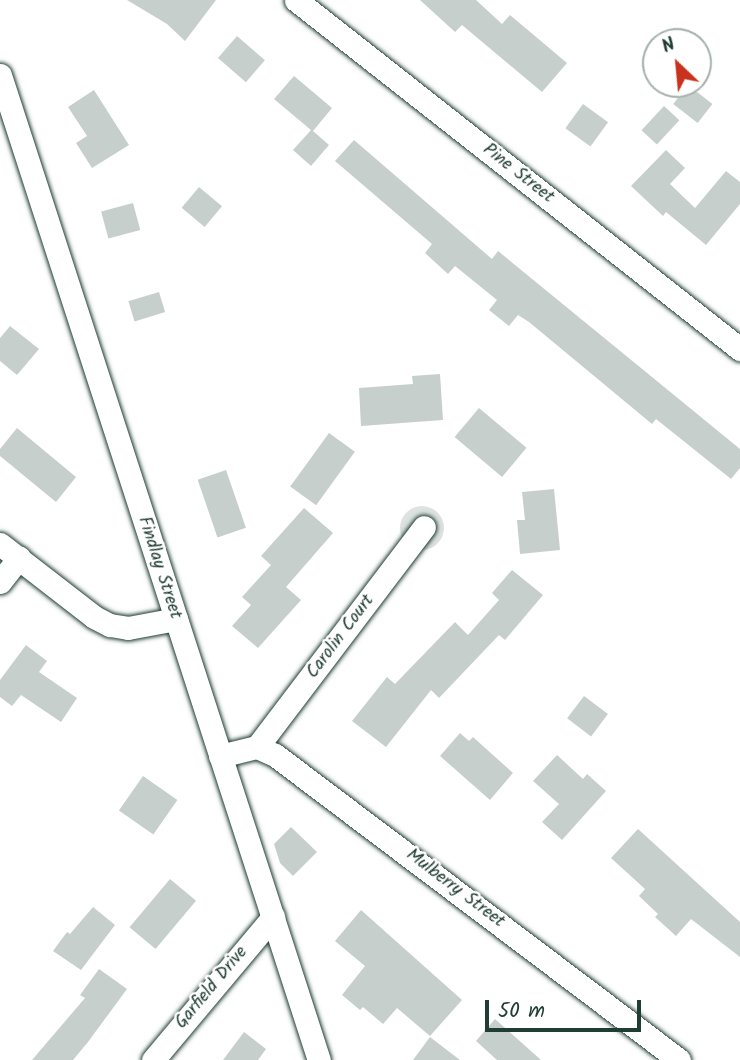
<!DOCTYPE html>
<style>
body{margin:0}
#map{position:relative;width:740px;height:1060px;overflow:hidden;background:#fff;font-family:Kalam,sans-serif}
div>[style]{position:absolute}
.green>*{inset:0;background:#dee3e2}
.round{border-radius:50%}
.building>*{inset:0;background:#c7cfcc;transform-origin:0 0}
.roads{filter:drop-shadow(0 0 2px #1f3d34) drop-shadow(0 0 2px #1f3d34)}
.minor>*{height:23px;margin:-11.5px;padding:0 11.5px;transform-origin:11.5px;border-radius:11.5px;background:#fff}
span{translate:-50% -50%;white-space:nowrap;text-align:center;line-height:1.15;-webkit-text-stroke:5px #fff;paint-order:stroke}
.street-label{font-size:18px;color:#1f3d34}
.north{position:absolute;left:642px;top:28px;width:70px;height:70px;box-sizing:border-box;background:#fff;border:2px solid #a5b1ae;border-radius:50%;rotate:334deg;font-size:19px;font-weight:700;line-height:28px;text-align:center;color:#1f3d34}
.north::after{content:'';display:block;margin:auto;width:24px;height:32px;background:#c8321e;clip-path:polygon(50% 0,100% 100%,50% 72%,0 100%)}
.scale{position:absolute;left:485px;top:1000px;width:156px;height:32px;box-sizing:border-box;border:4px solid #1f3d34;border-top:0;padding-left:9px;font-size:21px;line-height:24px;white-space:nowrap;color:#1f3d34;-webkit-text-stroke:5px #fff;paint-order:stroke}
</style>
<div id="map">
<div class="green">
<i class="round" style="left:400px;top:506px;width:44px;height:44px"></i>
</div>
<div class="building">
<i style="clip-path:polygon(127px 0,216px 0,185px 41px,167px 24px)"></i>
<i style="clip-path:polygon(420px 0,476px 0,502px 24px,510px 15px,567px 63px,542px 92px,462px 25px,455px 32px)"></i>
<i style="left:237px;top:36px;width:37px;height:29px;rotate:41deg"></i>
<i style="clip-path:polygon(294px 76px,332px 108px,313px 131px,329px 145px,311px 166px,293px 150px,311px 130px,274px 99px)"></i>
<i style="left:688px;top:85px;width:31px;height:24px;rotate:38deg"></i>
<i style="clip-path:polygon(94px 90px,129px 145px,92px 168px,76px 143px,87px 136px,68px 107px)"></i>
<i style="left:583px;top:104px;width:31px;height:30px;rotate:36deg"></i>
<i style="left:664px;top:106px;width:21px;height:33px;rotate:43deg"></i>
<i style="clip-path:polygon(354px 140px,492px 259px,498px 251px,740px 449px,740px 468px,731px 479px,656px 419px,652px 424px,529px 322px,518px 315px,509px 326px,489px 310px,497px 300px,455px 266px,448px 274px,425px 253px,432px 244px,335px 161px)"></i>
<i style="clip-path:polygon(666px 150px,685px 168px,670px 184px,695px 208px,726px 171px,740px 182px,740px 204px,706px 245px,666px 212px,663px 216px,631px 186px)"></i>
<i style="left:199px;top:187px;width:30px;height:27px;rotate:40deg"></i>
<i style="left:133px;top:203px;width:28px;height:33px;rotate:75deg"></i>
<i style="left:159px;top:292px;width:21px;height:32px;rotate:73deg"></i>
<i style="clip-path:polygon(10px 326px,39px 349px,17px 375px,0 361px,0 338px)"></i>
<i style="clip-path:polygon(440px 374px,443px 420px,361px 426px,359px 388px,413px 384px,412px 376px)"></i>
<i style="left:479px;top:408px;width:62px;height:38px;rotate:40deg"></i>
<i style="clip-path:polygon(17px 428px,76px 477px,56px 502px,0 456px,0 449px)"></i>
<i style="left:329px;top:433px;width:32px;height:66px;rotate:36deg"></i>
<i style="left:226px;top:470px;width:61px;height:30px;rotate:71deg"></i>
<i style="clip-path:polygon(554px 489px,560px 550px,520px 554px,517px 520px,525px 520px,522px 492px)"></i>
<i style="clip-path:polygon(304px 508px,333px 533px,286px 587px,301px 600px,258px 648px,232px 626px,251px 605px,242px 597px,271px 565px,261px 556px)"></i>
<i style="clip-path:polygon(512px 570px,543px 595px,505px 640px,499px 635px,439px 698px,431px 690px,386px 747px,352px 721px,387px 677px,395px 684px,455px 622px,468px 635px,499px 600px,492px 593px)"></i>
<i style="clip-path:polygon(26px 645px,47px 661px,39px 672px,77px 698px,61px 722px,21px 695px,12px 706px,0 697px,0 680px)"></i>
<i style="left:584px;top:696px;width:30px;height:28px;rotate:37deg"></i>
<i style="clip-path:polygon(460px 733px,469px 741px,473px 737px,513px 773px,490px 800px,440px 756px)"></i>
<i style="clip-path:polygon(557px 755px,583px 779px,587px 774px,606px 791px,562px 840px,542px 822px,559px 804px,533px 781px)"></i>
<i style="left:143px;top:776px;width:42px;height:42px;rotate:35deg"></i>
<i style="clip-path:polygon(291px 827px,317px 852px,293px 876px,280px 863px,274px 844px)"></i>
<i style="clip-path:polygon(638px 829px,740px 922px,740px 957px,691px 919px,676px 936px,655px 917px,658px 914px,639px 896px,645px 889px,611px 858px)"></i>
<i style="left:170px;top:879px;width:34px;height:63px;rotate:40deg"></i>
<i style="clip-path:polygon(93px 907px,115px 925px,81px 970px,53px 951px,67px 932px,70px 934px)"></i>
<i style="clip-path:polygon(361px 910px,462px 1000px,430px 1036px,397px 1008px,383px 1024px,363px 1007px,360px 1010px,342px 995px,365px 966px,335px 941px)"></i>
<i style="clip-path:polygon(99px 969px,127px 989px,88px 1042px,73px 1060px,32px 1060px,85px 998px,80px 995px)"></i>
<i style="clip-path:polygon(495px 1019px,541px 1060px,497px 1060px,476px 1041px)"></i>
<i style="clip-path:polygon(244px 1032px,266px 1049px,258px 1060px,223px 1060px)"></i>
<i style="clip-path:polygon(430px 1037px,460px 1060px,413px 1060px)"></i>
</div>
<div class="roads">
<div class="minor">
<i style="left:296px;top:0;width:565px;rotate:38.17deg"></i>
<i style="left:0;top:75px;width:1035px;rotate:72.06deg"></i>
<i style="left:0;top:544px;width:119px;rotate:37.8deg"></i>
<i style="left:94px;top:617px;width:18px;rotate:27deg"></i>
<i style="left:110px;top:625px;width:18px;rotate:9deg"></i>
<i style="left:128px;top:628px;width:49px;rotate:-10.6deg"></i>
<i style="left:0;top:582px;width:31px;rotate:-52deg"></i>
<i style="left:257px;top:747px;width:276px;rotate:-52.8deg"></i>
<i style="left:220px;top:756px;width:38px;rotate:-14deg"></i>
<i style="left:257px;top:747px;width:20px;rotate:24deg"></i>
<i style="left:275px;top:755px;width:506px;rotate:37.05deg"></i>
<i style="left:153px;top:1060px;width:187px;rotate:-50deg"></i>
</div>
</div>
<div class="street-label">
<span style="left:518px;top:174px;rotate:38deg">Pine Street</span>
<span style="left:159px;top:568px;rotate:72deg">Findlay Street</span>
<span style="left:341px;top:637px;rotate:-53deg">Carolin Court</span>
<span style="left:455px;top:889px;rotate:37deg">Mulberry Street</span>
<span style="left:212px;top:988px;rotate:-50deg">Garfield Drive</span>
</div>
<div class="north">N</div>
<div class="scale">50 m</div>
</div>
